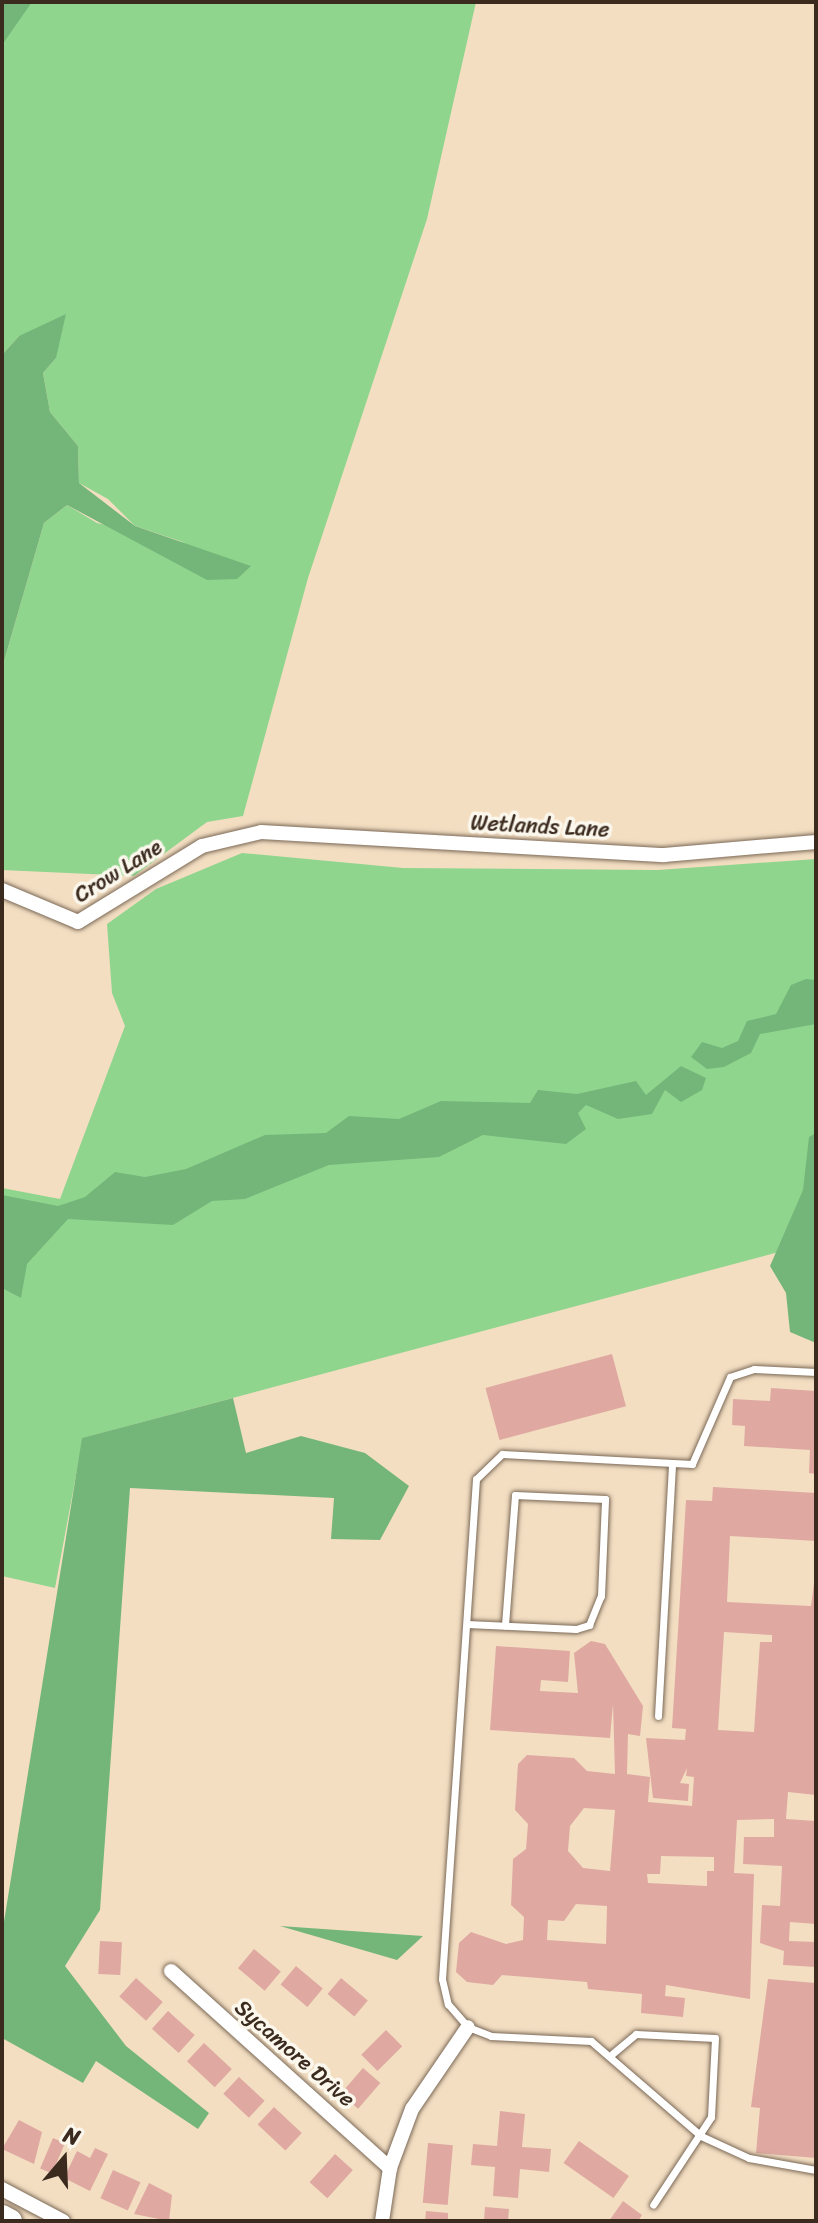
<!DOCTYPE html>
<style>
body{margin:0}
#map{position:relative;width:818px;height:2223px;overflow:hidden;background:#f3dec2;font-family:Sriracha,sans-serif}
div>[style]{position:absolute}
.green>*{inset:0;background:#90d58e}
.forest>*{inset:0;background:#74b679}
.building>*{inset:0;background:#dfa9a1;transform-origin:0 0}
.roads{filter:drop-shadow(0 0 2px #7b6957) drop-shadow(0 0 2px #7b6957)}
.lane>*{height:7px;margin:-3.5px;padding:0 3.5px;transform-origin:3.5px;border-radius:3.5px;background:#fff}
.street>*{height:14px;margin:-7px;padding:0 7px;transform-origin:7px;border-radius:7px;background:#fff}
.primary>*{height:24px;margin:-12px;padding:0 12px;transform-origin:12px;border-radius:12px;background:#fff}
span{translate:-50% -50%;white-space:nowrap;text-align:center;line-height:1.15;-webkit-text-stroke:7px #fbf7ec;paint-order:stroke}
.street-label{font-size:22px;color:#3b2a1e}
.frame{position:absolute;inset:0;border:4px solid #3b2a1e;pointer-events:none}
.north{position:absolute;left:24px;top:2119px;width:80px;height:80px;-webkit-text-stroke:6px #fbf7ec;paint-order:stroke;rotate:19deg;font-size:22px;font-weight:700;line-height:32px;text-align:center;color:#3b2a1e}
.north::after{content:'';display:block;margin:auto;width:28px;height:36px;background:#3b2a1e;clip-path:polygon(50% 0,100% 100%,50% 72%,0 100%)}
</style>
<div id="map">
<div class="green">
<i style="clip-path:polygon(2px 2px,476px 2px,427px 219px,308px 578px,243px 816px,207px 822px,134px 876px,2px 870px,2px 668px,44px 523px,67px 505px,97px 523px,186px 543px,135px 526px,108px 499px,79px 483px,78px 446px,50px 412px,43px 373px,56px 358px,19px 336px,2px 355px)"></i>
<i style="clip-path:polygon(242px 853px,403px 868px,658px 870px,816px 859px,816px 1242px,83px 1438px,55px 1588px,2px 1576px,2px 1188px,60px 1199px,125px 1026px,112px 993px,107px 924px,156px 889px)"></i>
</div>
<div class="forest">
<i style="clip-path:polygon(2px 2px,32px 2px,2px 45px)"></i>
<i style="clip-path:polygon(66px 314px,56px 358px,43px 373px,50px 412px,78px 446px,79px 483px,135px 526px,251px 566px,237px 579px,207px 580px,67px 505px,44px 523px,2px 668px,2px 355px,19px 336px)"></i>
<i style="clip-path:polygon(806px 979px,816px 980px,816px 1024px,760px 1034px,751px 1053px,724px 1067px,707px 1069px,691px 1057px,702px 1042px,722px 1048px,738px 1041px,747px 1021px,776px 1014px,791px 985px)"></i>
<i style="clip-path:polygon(681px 1066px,706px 1078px,702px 1090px,681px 1102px,665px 1090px,652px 1114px,618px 1119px,586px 1105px,578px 1113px,586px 1129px,566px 1144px,483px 1135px,439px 1157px,329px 1165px,245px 1199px,212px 1201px,173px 1225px,68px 1219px,27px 1264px,21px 1298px,2px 1288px,2px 1195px,58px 1206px,85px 1197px,115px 1172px,145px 1177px,186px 1169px,265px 1135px,326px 1133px,349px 1116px,399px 1119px,441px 1101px,530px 1103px,538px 1090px,577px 1094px,636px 1081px,646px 1095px)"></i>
<i style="clip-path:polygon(816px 1133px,816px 1343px,790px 1332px,786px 1293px,770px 1266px,803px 1190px,809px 1137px)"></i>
<i style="clip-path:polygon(233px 1398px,246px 1453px,301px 1436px,365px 1453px,409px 1486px,380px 1540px,331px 1539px,334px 1498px,130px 1488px,100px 1910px,65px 1966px,126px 2046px,209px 2113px,198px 2129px,96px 2061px,83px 2083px,2px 2038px,2px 1934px,82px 1438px)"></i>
<i style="clip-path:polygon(280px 1926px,423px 1936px,397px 1960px)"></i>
</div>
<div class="building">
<i style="left:612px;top:1354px;width:54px;height:131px;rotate:75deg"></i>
<i style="clip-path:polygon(771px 1388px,816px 1391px,816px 1474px,809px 1473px,810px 1450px,744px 1446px,745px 1426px,732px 1425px,733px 1399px,770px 1401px)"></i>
<i style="clip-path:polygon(evenodd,713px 1487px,816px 1493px,816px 1541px,730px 1536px,727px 1602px,811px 1606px,816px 1568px,816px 1795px,788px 1792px,786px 1819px,816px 1821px,816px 1924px,790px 1922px,789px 1941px,816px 1942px,816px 1967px,783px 1965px,784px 1951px,760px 1943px,762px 1905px,780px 1906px,782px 1866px,743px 1864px,744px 1837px,774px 1837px,774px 1819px,737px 1820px,734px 1873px,754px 1874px,750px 1999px,666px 1985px,665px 1996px,685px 1998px,683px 2017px,641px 2013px,642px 1994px,588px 1989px,587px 1982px,502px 1975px,493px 1985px,467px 1982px,456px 1972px,459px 1943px,471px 1932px,506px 1944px,523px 1940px,524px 1917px,511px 1905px,513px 1859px,526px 1849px,528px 1824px,515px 1810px,518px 1764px,527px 1755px,574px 1758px,587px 1771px,615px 1774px,613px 1704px,610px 1738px,490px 1730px,496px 1646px,570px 1651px,568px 1682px,541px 1680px,540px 1691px,578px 1693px,574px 1653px,591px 1641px,605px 1644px,643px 1706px,640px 1736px,628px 1734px,627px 1774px,650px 1777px,648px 1802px,692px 1806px,694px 1777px,686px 1776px,687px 1768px,680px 1783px,689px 1784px,688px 1801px,653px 1798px,646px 1738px,685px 1740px,686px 1729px,672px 1728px,686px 1500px,712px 1501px,713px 1487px,724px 1632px,772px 1635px,772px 1642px,760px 1642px,754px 1732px,718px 1730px,724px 1632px,713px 1487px,584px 1808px,615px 1810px,610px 1871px,583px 1868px,568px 1851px,570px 1826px,584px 1808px,713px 1487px,661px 1856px,714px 1857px,714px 1871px,707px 1871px,707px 1886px,648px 1883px,647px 1874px,660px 1874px,661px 1856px,713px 1487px,576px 1904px,607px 1906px,606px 1944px,547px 1940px,548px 1920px,564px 1921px,576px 1904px)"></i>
<i style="left:100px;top:1941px;width:22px;height:33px;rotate:3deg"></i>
<i style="left:254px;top:1949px;width:35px;height:25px;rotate:40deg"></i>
<i style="left:296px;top:1966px;width:35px;height:24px;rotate:40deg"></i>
<i style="left:136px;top:1978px;width:36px;height:25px;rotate:42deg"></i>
<i style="left:341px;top:1978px;width:35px;height:21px;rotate:40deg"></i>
<i style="clip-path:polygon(768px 1979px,816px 1983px,816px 2158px,756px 2153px,760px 2108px,751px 2107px)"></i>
<i style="left:168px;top:2011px;width:36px;height:24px;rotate:42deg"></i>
<i style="left:386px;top:2030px;width:23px;height:35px;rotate:45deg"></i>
<i style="left:204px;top:2043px;width:38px;height:25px;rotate:43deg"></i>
<i style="left:363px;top:2068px;width:23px;height:34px;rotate:41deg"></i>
<i style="left:239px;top:2077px;width:35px;height:23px;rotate:43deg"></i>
<i style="left:274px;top:2107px;width:38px;height:24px;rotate:43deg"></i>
<i style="clip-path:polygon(500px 2111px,525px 2114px,522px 2147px,551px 2149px,549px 2172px,520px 2169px,518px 2198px,493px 2196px,495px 2167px,471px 2165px,473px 2144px,497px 2146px)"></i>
<i style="clip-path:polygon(19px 2120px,42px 2132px,34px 2164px,2px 2149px)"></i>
<i style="left:53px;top:2138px;width:13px;height:33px;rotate:23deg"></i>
<i style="left:579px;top:2141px;width:61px;height:27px;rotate:35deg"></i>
<i style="left:428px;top:2143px;width:25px;height:60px;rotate:5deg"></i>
<i style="clip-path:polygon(95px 2148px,108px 2154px,90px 2191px,64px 2178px,77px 2151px,90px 2158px)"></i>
<i style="left:335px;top:2154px;width:24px;height:38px;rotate:42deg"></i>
<i style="left:113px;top:2170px;width:30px;height:31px;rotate:24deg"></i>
<i style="clip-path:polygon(149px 2183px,172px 2195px,169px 2221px,134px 2214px)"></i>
<i style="clip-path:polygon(623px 2201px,642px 2215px,638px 2221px,609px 2221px)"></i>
<i style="clip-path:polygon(485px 2207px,509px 2209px,508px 2221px,484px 2221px)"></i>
<i style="clip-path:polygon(426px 2211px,448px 2213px,448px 2221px,425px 2221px)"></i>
</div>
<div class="roads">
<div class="lane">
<i style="left:816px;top:1372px;width:62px;rotate:-177.2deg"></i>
<i style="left:754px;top:1369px;width:25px;rotate:162deg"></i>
<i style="left:730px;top:1377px;width:95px;rotate:113.6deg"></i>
<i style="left:692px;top:1464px;width:190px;rotate:-177deg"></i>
<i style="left:502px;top:1454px;width:36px;rotate:136deg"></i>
<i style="left:476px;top:1479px;width:501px;rotate:93.89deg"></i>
<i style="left:442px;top:1979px;width:26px;rotate:77deg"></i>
<i style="left:448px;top:2004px;width:30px;rotate:49deg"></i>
<i style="left:468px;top:2027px;width:25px;rotate:21deg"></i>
<i style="left:491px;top:2036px;width:100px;rotate:2.9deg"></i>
<i style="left:591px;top:2041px;width:145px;rotate:40.8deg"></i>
<i style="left:701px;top:2136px;width:53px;rotate:24.6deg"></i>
<i style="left:749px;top:2158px;width:68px;rotate:10.2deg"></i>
<i style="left:467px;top:1624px;width:109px;rotate:2.6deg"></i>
<i style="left:576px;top:1629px;width:14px;rotate:-17deg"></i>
<i style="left:589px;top:1625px;width:31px;rotate:-68deg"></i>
<i style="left:601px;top:1596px;width:97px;rotate:-87.6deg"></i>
<i style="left:605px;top:1499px;width:90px;rotate:-177.5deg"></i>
<i style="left:515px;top:1495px;width:131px;rotate:94.4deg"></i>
<i style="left:658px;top:1716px;width:252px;rotate:-86.8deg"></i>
<i style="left:612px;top:2054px;width:31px;rotate:-40deg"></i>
<i style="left:636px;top:2034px;width:79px;rotate:2.9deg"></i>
<i style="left:715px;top:2038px;width:79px;rotate:92.9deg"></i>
<i style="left:711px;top:2117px;width:105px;rotate:123.4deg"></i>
</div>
<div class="street">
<i style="left:2px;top:890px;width:82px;rotate:22.8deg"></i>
<i style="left:78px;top:922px;width:145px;rotate:-31.5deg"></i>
<i style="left:202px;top:846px;width:61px;rotate:-13.3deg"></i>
<i style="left:261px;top:832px;width:404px;rotate:3.3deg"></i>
<i style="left:664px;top:855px;width:153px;rotate:-4.9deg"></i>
<i style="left:171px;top:1971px;width:295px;rotate:42deg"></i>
<i style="left:2px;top:2189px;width:69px;rotate:27.7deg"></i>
<i style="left:382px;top:2221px;width:54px;rotate:-81.4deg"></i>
<i style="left:390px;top:2168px;width:63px;rotate:-69.6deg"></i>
<i style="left:412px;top:2109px;width:99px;rotate:-55.7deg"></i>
</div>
<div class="primary">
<i style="left:2px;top:2217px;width:9px;rotate:27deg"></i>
</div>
</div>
<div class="street-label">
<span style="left:540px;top:826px;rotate:3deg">Wetlands Lane</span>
<span style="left:118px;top:871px;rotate:-32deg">Crow Lane</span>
<span style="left:295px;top:2053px;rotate:41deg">Sycamore Drive</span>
</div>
<div class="frame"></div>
<div class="north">N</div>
</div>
